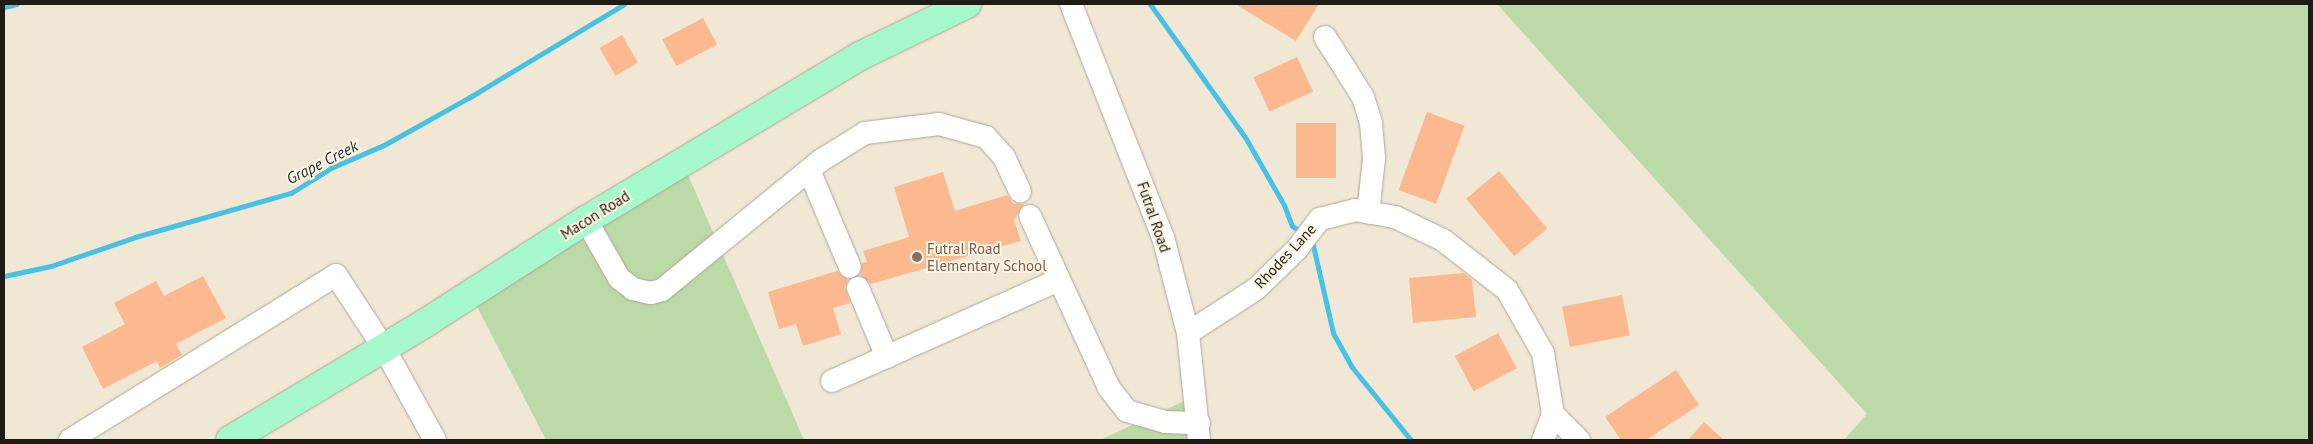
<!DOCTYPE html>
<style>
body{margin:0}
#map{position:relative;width:2313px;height:444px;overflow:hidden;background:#f1e7d5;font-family:"PT Sans",sans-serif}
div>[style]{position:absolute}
.green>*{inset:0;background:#bbdaa7}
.stream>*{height:5px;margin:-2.5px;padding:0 2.5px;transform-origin:2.5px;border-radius:2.5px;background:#46c2e6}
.building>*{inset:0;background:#fcb990;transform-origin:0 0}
.roads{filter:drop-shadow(0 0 1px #b0a695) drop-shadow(0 0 1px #b0a695)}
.minor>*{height:22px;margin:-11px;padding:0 11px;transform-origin:11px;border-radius:11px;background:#fff}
.major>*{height:28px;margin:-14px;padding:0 14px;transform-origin:14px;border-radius:14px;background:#a6f8cd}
.dots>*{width:14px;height:14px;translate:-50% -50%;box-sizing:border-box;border:2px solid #fff4e2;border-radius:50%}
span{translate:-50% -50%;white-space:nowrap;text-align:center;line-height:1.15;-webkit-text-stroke:4px #fff4e2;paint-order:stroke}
.street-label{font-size:15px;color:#1f1b15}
.education-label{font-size:15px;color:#785e54}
.left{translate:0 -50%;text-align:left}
.water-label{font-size:16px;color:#1b2f37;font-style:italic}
.frame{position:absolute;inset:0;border:5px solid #1f1b15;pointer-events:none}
</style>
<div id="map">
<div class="green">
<i style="clip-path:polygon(1497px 4px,2309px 4px,2309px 440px,1844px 440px,1867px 414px)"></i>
<i style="clip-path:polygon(681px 159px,804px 440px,546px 440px,471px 295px)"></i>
<i style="clip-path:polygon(1193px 397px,1200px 440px,1100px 440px)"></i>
</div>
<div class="stream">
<i style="left:1150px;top:4px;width:163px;rotate:54.5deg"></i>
<i style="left:1245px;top:137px;width:78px;rotate:60.2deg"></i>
<i style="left:1284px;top:205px;width:22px;rotate:69deg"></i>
<i style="left:1292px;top:226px;width:13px;rotate:32deg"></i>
<i style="left:4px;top:7px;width:13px;rotate:-13deg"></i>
<i style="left:1312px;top:241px;width:94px;rotate:77.1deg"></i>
<i style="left:1333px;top:333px;width:38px;rotate:61deg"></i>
<i style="left:1351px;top:366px;width:95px;rotate:51deg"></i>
<i style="left:4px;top:276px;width:48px;rotate:-12deg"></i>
<i style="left:51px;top:266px;width:89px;rotate:-19deg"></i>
<i style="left:135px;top:237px;width:162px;rotate:-15.8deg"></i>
<i style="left:291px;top:193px;width:47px;rotate:-32deg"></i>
<i style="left:331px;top:168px;width:58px;rotate:-23.5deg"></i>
<i style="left:384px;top:145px;width:98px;rotate:-29.2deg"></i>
<i style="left:470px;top:97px;width:180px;rotate:-31.1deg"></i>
</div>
<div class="building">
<i style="clip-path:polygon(1235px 4px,1319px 4px,1296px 41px)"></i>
<i style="left:703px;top:18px;width:30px;height:46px;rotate:62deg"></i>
<i style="left:622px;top:35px;width:32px;height:26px;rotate:60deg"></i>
<i style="left:1297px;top:57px;width:38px;height:48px;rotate:65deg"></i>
<i style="left:1427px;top:112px;width:40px;height:83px;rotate:20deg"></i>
<i style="left:1336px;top:123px;width:55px;height:40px;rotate:90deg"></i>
<i style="left:1499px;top:171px;width:75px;height:43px;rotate:50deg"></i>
<i style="clip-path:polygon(943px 172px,955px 211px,1007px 195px,1013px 203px,1024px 204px,1014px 220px,1021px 241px,871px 284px,860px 275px,862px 263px,867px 262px,863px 251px,909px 237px,894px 187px)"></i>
<i style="clip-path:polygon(837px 271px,848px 280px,845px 287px,850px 303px,833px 308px,841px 334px,803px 346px,796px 324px,779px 329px,768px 292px)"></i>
<i style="clip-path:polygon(1464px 273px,1472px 280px,1476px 317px,1413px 323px,1409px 278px)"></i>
<i style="clip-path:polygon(203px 276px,226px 318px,176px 344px,182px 355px,160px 368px,157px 361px,103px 389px,82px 347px,125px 324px,114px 303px,156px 281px,164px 296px)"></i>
<i style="left:1622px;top:295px;width:41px;height:61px;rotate:79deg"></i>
<i style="left:1498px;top:333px;width:40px;height:49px;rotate:62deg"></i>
<i style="clip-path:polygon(1676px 370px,1699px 405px,1646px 440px,1621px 440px,1605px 417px)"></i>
<i style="clip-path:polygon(1704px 422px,1724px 440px,1688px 440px)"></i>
</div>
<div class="roads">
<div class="minor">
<i style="left:1071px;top:4px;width:251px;rotate:68.5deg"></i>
<i style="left:1163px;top:237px;width:99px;rotate:75.4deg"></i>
<i style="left:1188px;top:333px;width:108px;rotate:84.1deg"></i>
<i style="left:1325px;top:37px;width:71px;rotate:57.7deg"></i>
<i style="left:1363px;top:97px;width:27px;rotate:73deg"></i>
<i style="left:1371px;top:123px;width:36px;rotate:85deg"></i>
<i style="left:1374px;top:159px;width:54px;rotate:96.3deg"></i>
<i style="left:809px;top:170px;width:105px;rotate:67.1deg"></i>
<i style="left:1030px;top:216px;width:189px;rotate:65.3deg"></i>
<i style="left:1109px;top:388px;width:29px;rotate:52deg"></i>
<i style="left:1127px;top:411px;width:40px;rotate:16deg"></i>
<i style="left:1165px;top:422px;width:34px;rotate:2deg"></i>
<i style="left:586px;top:220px;width:67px;rotate:60.4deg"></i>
<i style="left:619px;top:278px;width:18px;rotate:38deg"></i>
<i style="left:633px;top:289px;width:18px;rotate:13deg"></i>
<i style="left:651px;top:293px;width:11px;rotate:-15deg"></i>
<i style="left:662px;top:290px;width:204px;rotate:-39.2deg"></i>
<i style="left:820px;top:161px;width:53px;rotate:-31.9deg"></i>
<i style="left:865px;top:133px;width:75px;rotate:-6.9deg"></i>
<i style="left:939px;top:124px;width:49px;rotate:15.5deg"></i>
<i style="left:986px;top:137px;width:27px;rotate:48deg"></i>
<i style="left:1004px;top:157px;width:38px;rotate:65deg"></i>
<i style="left:858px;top:288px;width:75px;rotate:67.2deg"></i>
<i style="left:1188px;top:333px;width:81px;rotate:-32.9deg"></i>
<i style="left:1256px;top:289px;width:57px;rotate:-44.3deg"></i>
<i style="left:1297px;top:249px;width:38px;rotate:-53deg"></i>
<i style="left:1320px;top:219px;width:36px;rotate:-14deg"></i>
<i style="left:1355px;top:210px;width:41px;rotate:9.9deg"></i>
<i style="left:1395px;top:217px;width:53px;rotate:25.6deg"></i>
<i style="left:1443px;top:240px;width:81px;rotate:38deg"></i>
<i style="left:1507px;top:290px;width:73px;rotate:60.3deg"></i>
<i style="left:1543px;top:353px;width:62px;rotate:80.7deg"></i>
<i style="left:1553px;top:414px;width:28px;rotate:111deg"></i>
<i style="left:832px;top:381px;width:248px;rotate:-24deg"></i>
<i style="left:1553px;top:414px;width:37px;rotate:45deg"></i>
<i style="left:70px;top:440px;width:313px;rotate:-31.8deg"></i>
<i style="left:336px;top:275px;width:87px;rotate:56.7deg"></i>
<i style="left:384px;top:348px;width:105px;rotate:61deg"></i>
</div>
<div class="major">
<i style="left:230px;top:440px;width:230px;rotate:-30.9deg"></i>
<i style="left:427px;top:322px;width:189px;rotate:-32.7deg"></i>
<i style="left:586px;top:220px;width:319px;rotate:-30.9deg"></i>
<i style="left:860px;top:56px;width:119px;rotate:-25.9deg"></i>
</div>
</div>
<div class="dots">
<i style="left:917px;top:257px;background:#8d6e63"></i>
</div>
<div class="street-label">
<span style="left:595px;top:215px;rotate:-32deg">Macon Road</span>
<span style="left:1154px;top:217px;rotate:71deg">Futral Road</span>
<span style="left:1285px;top:256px;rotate:-47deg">Rhodes Lane</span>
</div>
<div class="education-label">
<span class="left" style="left:927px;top:257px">Futral Road<br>Elementary School</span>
</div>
<div class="water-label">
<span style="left:322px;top:162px;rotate:-27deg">Grape Creek</span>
</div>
<div class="frame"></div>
</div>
